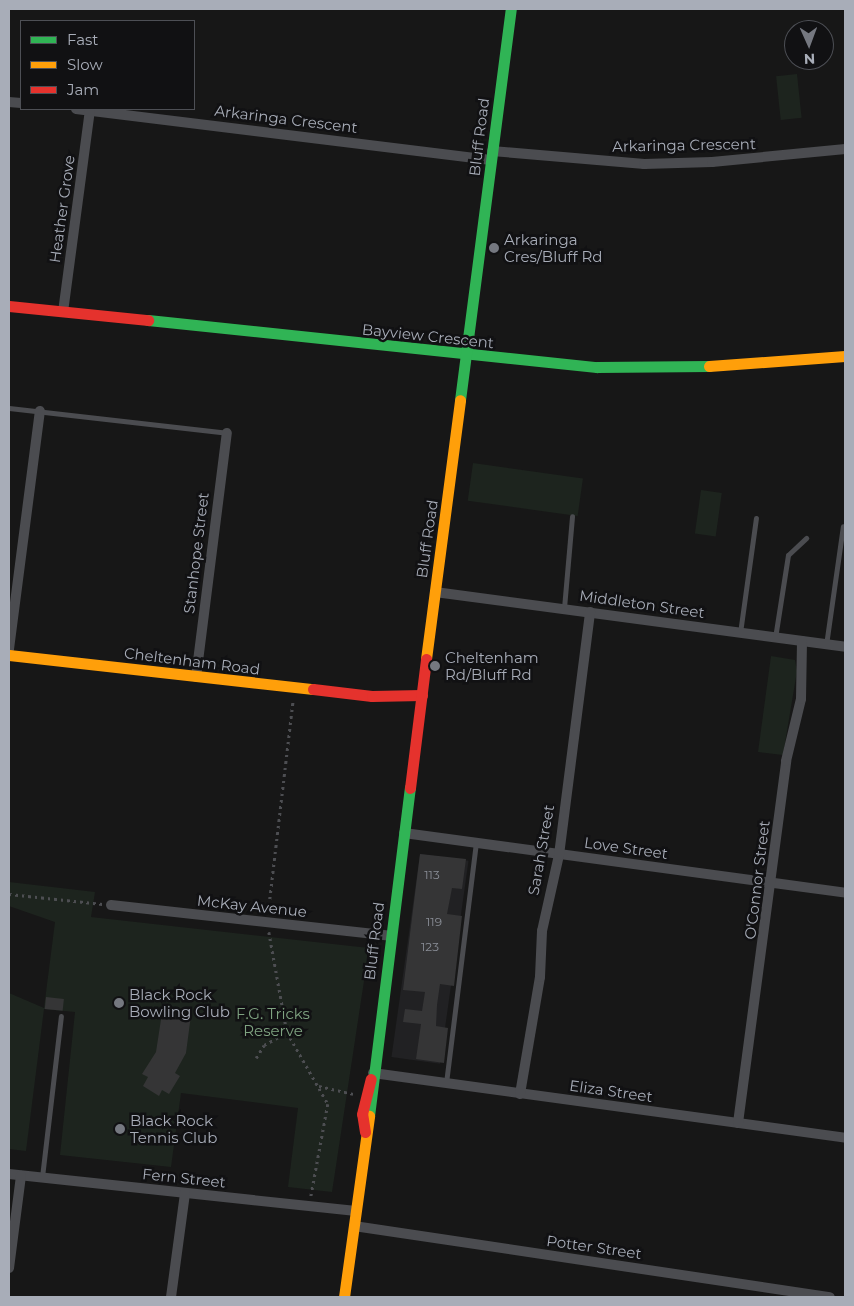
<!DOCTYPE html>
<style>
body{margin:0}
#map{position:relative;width:854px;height:1306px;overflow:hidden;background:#171717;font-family:Montserrat,sans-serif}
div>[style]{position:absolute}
.built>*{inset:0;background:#212123;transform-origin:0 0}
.green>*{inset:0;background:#1d241e;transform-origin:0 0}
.building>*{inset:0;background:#353536;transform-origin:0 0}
.path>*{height:2.5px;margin-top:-1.25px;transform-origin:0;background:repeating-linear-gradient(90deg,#4d4e52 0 2.5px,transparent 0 6.5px)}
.lane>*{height:5px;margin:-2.5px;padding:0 2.5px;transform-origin:2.5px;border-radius:2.5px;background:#4b4c50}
.street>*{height:10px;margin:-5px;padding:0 5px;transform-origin:5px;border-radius:5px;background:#4b4c50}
.fast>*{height:11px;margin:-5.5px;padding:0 5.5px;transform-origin:5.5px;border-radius:5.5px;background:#30b455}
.slow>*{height:11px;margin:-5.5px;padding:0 5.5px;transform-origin:5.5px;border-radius:5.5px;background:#ff9f0a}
.jam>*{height:11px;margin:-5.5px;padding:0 5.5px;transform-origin:5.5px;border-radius:5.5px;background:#e5322d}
.dots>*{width:14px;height:14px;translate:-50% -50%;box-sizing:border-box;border:2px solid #111113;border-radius:50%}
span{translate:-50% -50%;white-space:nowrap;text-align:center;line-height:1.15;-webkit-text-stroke:5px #111113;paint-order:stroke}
.number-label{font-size:12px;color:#8b8f98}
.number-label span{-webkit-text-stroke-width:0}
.street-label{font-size:15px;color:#a8adb8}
.poi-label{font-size:15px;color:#a8adb8}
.left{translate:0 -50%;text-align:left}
.park-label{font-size:15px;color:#7fa381}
.frame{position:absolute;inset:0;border:10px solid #a8adb8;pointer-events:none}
.legend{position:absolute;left:20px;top:20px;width:175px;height:90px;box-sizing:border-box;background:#111113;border:1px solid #4d4f55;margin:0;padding:6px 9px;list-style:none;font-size:15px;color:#a8adb8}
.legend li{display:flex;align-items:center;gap:10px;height:25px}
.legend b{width:25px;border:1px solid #4d4f55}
.north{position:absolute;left:784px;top:20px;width:50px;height:50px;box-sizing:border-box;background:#111113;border:1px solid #4d4f55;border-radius:50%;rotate:178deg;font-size:14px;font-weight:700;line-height:20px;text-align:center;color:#a8adb8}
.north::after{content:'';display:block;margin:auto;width:18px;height:22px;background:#757880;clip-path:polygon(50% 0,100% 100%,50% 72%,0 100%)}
</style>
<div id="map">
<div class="built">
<i style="left:420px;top:854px;width:49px;height:205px;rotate:8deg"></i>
</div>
<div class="green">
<i style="left:797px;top:74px;width:44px;height:21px;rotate:84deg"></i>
<i style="left:473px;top:463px;width:111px;height:38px;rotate:8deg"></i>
<i style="left:701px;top:490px;width:21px;height:44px;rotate:8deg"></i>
<i style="clip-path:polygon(771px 656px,795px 660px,797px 671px,783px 755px,758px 752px)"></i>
<i style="clip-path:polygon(9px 882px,95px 892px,91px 917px,369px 948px,332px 1192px,288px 1187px,298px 1108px,181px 1093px,171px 1167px,60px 1155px,75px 1012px,44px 1009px,26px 1151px,9px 1149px,9px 993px,44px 1008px,55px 922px,9px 906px)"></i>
</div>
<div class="building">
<i style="clip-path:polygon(420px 854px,466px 859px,462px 889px,452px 888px,447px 914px,462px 916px,454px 986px,440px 984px,437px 1005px,436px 1026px,448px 1028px,444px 1063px,416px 1059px,421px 1024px,403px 1022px,405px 1009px,422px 1011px,425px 992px,403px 990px)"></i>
<i style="left:46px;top:997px;width:18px;height:12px;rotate:6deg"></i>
<i style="clip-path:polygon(162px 1013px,191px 1015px,186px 1053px,175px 1073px,180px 1076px,169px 1094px,162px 1090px,159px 1096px,143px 1086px,148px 1077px,142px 1074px,156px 1052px)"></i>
</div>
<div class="path">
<i style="left:9px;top:894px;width:94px;rotate:6.1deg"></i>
<i style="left:268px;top:912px;width:214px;rotate:-83.3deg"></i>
<i style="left:269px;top:932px;width:102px;rotate:79.8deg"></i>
<i style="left:287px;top:1032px;width:83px;rotate:60.3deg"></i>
<i style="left:328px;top:1104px;width:95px;rotate:100.4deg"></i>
<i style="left:256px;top:1058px;width:15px;rotate:-58deg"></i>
<i style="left:264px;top:1045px;width:26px;rotate:-29deg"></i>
<i style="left:319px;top:1086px;width:35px;rotate:13deg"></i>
</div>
<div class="lane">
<i style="left:9px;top:408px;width:219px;rotate:6.5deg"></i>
<i style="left:564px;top:608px;width:92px;rotate:-85deg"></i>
<i style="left:740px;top:633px;width:116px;rotate:-82.1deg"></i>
<i style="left:775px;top:638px;width:84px;rotate:-81.1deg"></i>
<i style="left:788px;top:555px;width:25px;rotate:-43deg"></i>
<i style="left:826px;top:645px;width:120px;rotate:-81.9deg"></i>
<i style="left:446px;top:1083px;width:242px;rotate:-82.9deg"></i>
<i style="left:42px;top:1177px;width:162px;rotate:-83.3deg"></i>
</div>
<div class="street">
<i style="left:9px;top:102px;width:12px;rotate:5deg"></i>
<i style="left:76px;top:109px;width:418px;rotate:7deg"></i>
<i style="left:492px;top:151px;width:153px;rotate:4.9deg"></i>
<i style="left:644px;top:164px;width:68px;rotate:-1.7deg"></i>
<i style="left:712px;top:162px;width:134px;rotate:-5.6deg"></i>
<i style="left:63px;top:312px;width:204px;rotate:-82.4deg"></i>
<i style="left:435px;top:592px;width:414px;rotate:7.6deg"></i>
<i style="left:9px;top:649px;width:240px;rotate:-82.6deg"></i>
<i style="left:196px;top:677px;width:246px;rotate:-82.8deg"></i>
<i style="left:404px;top:833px;width:445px;rotate:7.7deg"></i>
<i style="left:111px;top:905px;width:281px;rotate:6.3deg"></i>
<i style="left:373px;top:1073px;width:476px;rotate:7.8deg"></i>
<i style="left:520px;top:1094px;width:119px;rotate:-80.3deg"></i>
<i style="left:540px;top:977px;width:46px;rotate:-87.5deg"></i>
<i style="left:542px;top:931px;width:78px;rotate:-77.4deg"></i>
<i style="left:559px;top:855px;width:245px;rotate:-82.7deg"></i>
<i style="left:738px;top:1123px;width:365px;rotate:-82.4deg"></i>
<i style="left:786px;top:761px;width:64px;rotate:-76.4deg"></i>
<i style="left:801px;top:699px;width:58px;rotate:-89deg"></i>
<i style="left:9px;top:1174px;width:349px;rotate:6.1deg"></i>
<i style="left:354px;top:1226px;width:481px;rotate:8.5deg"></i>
<i style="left:9px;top:1268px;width:93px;rotate:-82.6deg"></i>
<i style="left:171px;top:1297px;width:105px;rotate:-82.3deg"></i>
</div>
<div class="fast">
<i style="left:148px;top:320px;width:451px;rotate:6deg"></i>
<i style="left:597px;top:367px;width:112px;rotate:-0.5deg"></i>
<i style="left:460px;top:400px;width:394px;rotate:-82.6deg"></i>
<i style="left:369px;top:1116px;width:331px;rotate:-82.9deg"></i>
</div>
<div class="slow">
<i style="left:709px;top:366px;width:136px;rotate:-4.2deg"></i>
<i style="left:9px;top:655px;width:306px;rotate:6.4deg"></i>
<i style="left:426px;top:659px;width:261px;rotate:-82.5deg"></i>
<i style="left:344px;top:1297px;width:183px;rotate:-82.1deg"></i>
</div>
<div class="jam">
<i style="left:9px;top:306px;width:140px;rotate:5.8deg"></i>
<i style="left:313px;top:689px;width:59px;rotate:6.8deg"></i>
<i style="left:372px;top:696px;width:50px;rotate:-1.1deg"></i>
<i style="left:410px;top:788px;width:130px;rotate:-82.9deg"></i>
<i style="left:365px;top:1132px;width:18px;rotate:-99deg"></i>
<i style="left:362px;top:1114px;width:36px;rotate:-76deg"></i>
</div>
<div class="dots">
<i style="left:494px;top:248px;background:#757880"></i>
<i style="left:435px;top:666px;background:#757880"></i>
<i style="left:119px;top:1003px;background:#757880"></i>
<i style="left:120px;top:1129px;background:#757880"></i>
</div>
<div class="number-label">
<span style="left:432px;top:875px">113</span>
<span style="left:434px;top:922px">119</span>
<span style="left:430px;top:947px">123</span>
</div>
<div class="street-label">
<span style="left:286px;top:119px;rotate:7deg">Arkaringa Crescent</span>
<span style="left:479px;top:137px;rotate:-83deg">Bluff Road</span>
<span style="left:684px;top:145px;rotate:-1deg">Arkaringa Crescent</span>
<span style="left:62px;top:209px;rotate:-82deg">Heather Grove</span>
<span style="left:428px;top:336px;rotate:6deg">Bayview Crescent</span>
<span style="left:427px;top:539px;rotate:-82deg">Bluff Road</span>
<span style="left:196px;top:553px;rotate:-83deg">Stanhope Street</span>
<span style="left:642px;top:604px;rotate:8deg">Middleton Street</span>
<span style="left:192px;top:661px;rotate:7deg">Cheltenham Road</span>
<span style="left:626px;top:848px;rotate:8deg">Love Street</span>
<span style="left:541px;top:850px;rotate:-80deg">Sarah Street</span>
<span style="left:757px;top:880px;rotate:-83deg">O'Connor Street</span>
<span style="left:252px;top:906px;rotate:6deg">McKay Avenue</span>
<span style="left:374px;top:941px;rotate:-83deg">Bluff Road</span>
<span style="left:611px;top:1091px;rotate:8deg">Eliza Street</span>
<span style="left:184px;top:1178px;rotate:6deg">Fern Street</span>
<span style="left:594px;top:1247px;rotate:8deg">Potter Street</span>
</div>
<div class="poi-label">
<span class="left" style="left:504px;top:248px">Arkaringa<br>Cres/Bluff Rd</span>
<span class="left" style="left:445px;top:666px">Cheltenham<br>Rd/Bluff Rd</span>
<span class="left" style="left:129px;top:1003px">Black Rock<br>Bowling Club</span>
<span class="left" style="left:130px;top:1129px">Black Rock<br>Tennis Club</span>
</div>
<div class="park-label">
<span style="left:273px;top:1022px">F.G. Tricks<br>Reserve</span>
</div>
<div class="frame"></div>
<ul class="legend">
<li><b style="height:6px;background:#30b455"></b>Fast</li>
<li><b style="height:6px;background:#ff9f0a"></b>Slow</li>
<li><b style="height:6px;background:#e5322d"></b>Jam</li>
</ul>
<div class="north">N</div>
</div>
